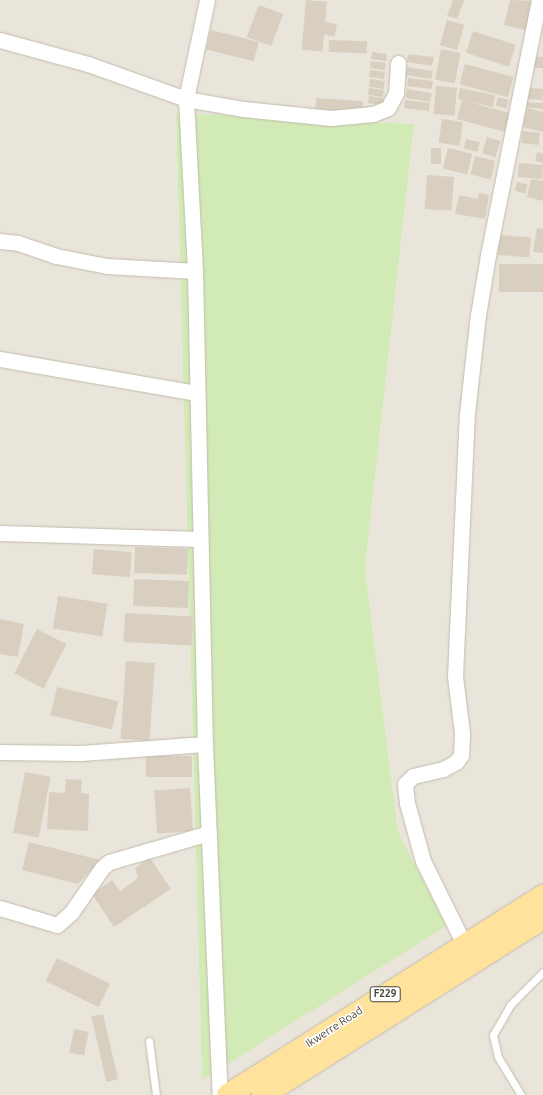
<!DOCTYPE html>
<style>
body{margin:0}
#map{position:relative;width:543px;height:1095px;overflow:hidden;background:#f6f3ec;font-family:Ubuntu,sans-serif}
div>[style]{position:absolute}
.residential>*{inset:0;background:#eae5da}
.green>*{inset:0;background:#d2eab5}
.building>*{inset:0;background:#d8cfc1;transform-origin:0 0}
.roads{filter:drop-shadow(0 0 1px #c2bbae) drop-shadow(0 0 1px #c2bbae)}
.lane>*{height:7px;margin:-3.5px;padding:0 3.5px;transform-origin:3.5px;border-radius:3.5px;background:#fff}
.street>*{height:15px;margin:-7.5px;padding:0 7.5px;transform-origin:7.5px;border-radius:7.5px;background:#fff}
.primary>*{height:22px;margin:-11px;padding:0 11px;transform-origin:11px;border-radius:11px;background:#ffe39c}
span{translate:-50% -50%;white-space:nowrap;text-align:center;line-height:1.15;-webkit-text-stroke:3px #fff;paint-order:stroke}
.shield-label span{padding:1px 3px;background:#fff;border:1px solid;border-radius:3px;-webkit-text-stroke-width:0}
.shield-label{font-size:10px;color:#4b4439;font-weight:700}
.street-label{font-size:11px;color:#4b4439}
</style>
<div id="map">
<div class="residential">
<i style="clip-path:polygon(evenodd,0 0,543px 0,543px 1095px,0 1095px,0 0,176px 113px,414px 124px,365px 568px,398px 832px,202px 1080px,176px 113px)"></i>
</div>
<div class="green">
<i style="clip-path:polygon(176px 113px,414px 124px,365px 568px,398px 832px,446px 926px,202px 1080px)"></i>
</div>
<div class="building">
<i style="left:306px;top:0;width:21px;height:50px;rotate:5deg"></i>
<i style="clip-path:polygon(453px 0,464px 0,457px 19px,447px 16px)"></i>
<i style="clip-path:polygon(510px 0,533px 1px,526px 30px,504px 25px)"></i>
<i style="left:259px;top:5px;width:26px;height:34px;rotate:21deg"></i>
<i style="left:447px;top:20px;width:18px;height:26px;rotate:16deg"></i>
<i style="left:325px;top:22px;width:12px;height:13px;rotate:9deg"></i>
<i style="left:211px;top:30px;width:49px;height:20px;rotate:14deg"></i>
<i style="left:473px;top:31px;width:45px;height:23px;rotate:18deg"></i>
<i style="left:329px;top:40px;width:38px;height:12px;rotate:2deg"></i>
<i style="left:441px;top:49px;width:20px;height:31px;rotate:11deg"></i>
<i style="left:372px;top:52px;width:15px;height:7px;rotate:8deg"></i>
<i style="clip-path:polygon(408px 54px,434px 57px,432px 66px,407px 62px)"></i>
<i style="left:534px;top:57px;width:9px;height:11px"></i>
<i style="left:371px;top:61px;width:15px;height:7px;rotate:8deg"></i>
<i style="left:465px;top:64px;width:50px;height:21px;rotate:15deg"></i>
<i style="left:407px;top:67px;width:26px;height:8px;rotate:9deg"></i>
<i style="left:370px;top:70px;width:15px;height:7px;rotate:8deg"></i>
<i style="left:408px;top:78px;width:25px;height:8px;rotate:7deg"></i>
<i style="left:370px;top:79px;width:15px;height:8px;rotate:8deg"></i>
<i style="left:436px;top:86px;width:21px;height:28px;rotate:5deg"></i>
<i style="left:369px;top:88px;width:15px;height:7px;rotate:8deg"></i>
<i style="clip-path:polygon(460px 88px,495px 95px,493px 107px,465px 101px,510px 113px,505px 132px,457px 119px,462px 100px,458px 99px)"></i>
<i style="left:528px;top:88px;width:15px;height:11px;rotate:4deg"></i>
<i style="left:407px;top:89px;width:25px;height:9px;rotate:9deg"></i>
<i style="left:369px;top:96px;width:15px;height:7px;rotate:8deg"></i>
<i style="left:498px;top:97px;width:11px;height:9px;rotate:15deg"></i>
<i style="left:316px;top:98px;width:47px;height:11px;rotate:4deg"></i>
<i style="left:405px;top:100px;width:25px;height:8px;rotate:7deg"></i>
<i style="clip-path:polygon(524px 102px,543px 103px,543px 109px,524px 107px)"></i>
<i style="clip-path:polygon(527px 108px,543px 112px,543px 132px,523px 127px)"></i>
<i style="left:442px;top:119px;width:21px;height:24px;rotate:8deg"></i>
<i style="left:523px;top:131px;width:17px;height:12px;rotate:7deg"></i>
<i style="left:487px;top:137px;width:14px;height:17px;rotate:17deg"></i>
<i style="left:466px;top:139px;width:14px;height:10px;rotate:12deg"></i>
<i style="left:431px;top:148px;width:10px;height:16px"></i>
<i style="left:448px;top:148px;width:25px;height:21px;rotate:14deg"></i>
<i style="clip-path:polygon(537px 152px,543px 154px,543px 163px,535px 161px)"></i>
<i style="left:475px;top:156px;width:21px;height:19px;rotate:14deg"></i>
<i style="left:519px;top:163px;width:24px;height:14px;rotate:5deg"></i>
<i style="left:427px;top:175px;width:27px;height:34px;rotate:4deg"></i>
<i style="clip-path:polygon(531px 179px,543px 181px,543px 201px,527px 197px)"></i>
<i style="left:517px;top:182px;width:11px;height:9px;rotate:15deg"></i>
<i style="clip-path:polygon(479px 193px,489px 195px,485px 219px,455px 214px,459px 195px,478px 199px)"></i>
<i style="clip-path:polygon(537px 228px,543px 229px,543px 253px,533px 252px)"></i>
<i style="left:499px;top:235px;width:32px;height:20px;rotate:4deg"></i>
<i style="left:543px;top:264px;width:28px;height:44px;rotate:90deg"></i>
<i style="left:135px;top:547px;width:53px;height:26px;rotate:2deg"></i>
<i style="left:94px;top:549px;width:38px;height:25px;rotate:5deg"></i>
<i style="left:134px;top:579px;width:55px;height:27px;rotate:2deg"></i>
<i style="left:58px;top:596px;width:50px;height:33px;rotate:9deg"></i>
<i style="left:125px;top:613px;width:68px;height:29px;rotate:3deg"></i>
<i style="clip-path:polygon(0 619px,24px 624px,18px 657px,0 654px)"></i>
<i style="left:37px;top:629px;width:33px;height:50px;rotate:27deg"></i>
<i style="left:126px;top:661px;width:29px;height:78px;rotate:4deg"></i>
<i style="left:57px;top:687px;width:63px;height:29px;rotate:13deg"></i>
<i style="left:192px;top:756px;width:21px;height:46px;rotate:90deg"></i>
<i style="left:25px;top:772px;width:26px;height:62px;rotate:11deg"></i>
<i style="clip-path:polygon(66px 779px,82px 780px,81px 793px,89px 794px,88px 831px,47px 829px,49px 792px,65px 793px)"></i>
<i style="left:190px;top:788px;width:43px;height:36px;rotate:86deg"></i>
<i style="clip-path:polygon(29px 842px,100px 860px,78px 884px,22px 870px)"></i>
<i style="clip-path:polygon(150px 858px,171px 889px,114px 927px,92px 894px,112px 880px,120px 891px,138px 878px,135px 868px)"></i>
<i style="left:57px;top:958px;width:59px;height:26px;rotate:26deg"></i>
<i style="left:103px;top:1014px;width:67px;height:12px;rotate:77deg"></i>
<i style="left:74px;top:1029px;width:15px;height:24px;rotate:11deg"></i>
</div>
<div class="roads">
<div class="lane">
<i style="left:149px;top:1041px;width:54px;rotate:82.6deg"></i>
<i style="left:521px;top:1095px;width:44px;rotate:-121.2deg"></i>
<i style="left:498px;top:1057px;width:23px;rotate:-103deg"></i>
<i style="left:493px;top:1035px;width:34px;rotate:-60deg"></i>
<i style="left:510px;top:1005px;width:47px;rotate:-45deg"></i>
</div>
<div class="street">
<i style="left:207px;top:0;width:101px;rotate:102deg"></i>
<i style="left:186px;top:99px;width:172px;rotate:87deg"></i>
<i style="left:195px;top:271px;width:473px;rotate:88.8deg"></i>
<i style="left:205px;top:744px;width:351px;rotate:87.6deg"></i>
<i style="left:0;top:40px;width:91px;rotate:15.3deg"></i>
<i style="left:88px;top:64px;width:104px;rotate:19.7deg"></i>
<i style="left:186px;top:99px;width:59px;rotate:9.8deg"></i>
<i style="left:244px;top:109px;width:87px;rotate:5.9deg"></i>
<i style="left:331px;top:118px;width:42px;rotate:-5.4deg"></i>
<i style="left:373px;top:114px;width:16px;rotate:-22deg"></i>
<i style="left:388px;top:108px;width:17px;rotate:-62deg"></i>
<i style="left:396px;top:93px;width:30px;rotate:-86deg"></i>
<i style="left:0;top:241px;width:18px;rotate:6deg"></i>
<i style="left:18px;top:243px;width:40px;rotate:18.9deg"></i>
<i style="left:56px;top:256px;width:52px;rotate:11.1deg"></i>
<i style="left:107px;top:266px;width:88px;rotate:3.3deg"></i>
<i style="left:0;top:359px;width:200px;rotate:9.8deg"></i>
<i style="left:0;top:533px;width:200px;rotate:1.7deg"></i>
<i style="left:0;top:752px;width:81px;rotate:0.7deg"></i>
<i style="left:81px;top:753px;width:124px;rotate:-4.2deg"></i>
<i style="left:0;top:908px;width:59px;rotate:16.6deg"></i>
<i style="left:57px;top:925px;width:18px;rotate:-41deg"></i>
<i style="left:71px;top:913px;width:55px;rotate:-55.4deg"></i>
<i style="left:102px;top:868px;width:9px;rotate:-41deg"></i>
<i style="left:109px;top:862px;width:104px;rotate:-16.2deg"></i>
<i style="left:464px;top:944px;width:93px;rotate:-116.3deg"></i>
<i style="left:423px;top:861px;width:60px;rotate:-105.4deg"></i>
<i style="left:407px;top:803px;width:19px;rotate:-96deg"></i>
<i style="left:405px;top:784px;width:11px;rotate:-45deg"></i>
<i style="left:413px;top:776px;width:31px;rotate:-13deg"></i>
<i style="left:443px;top:769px;width:15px;rotate:-28deg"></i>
<i style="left:456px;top:762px;width:9px;rotate:-54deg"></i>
<i style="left:461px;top:755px;width:22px;rotate:-87deg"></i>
<i style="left:462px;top:733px;width:57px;rotate:-97deg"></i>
<i style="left:455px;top:676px;width:262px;rotate:-87.4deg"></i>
<i style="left:467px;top:414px;width:100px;rotate:-83.7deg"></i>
<i style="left:478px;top:315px;width:61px;rotate:-80.5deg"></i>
<i style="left:488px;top:255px;width:260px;rotate:-78.7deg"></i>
</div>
<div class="primary">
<i style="left:228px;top:1095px;width:373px;rotate:-32.3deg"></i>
<i style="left:263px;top:1095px;width:331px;rotate:-32.3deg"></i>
</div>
</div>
<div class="shield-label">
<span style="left:385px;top:994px">F229</span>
</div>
<div class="street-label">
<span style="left:334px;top:1027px;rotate:-33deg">Ikwerre Road</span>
</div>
</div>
